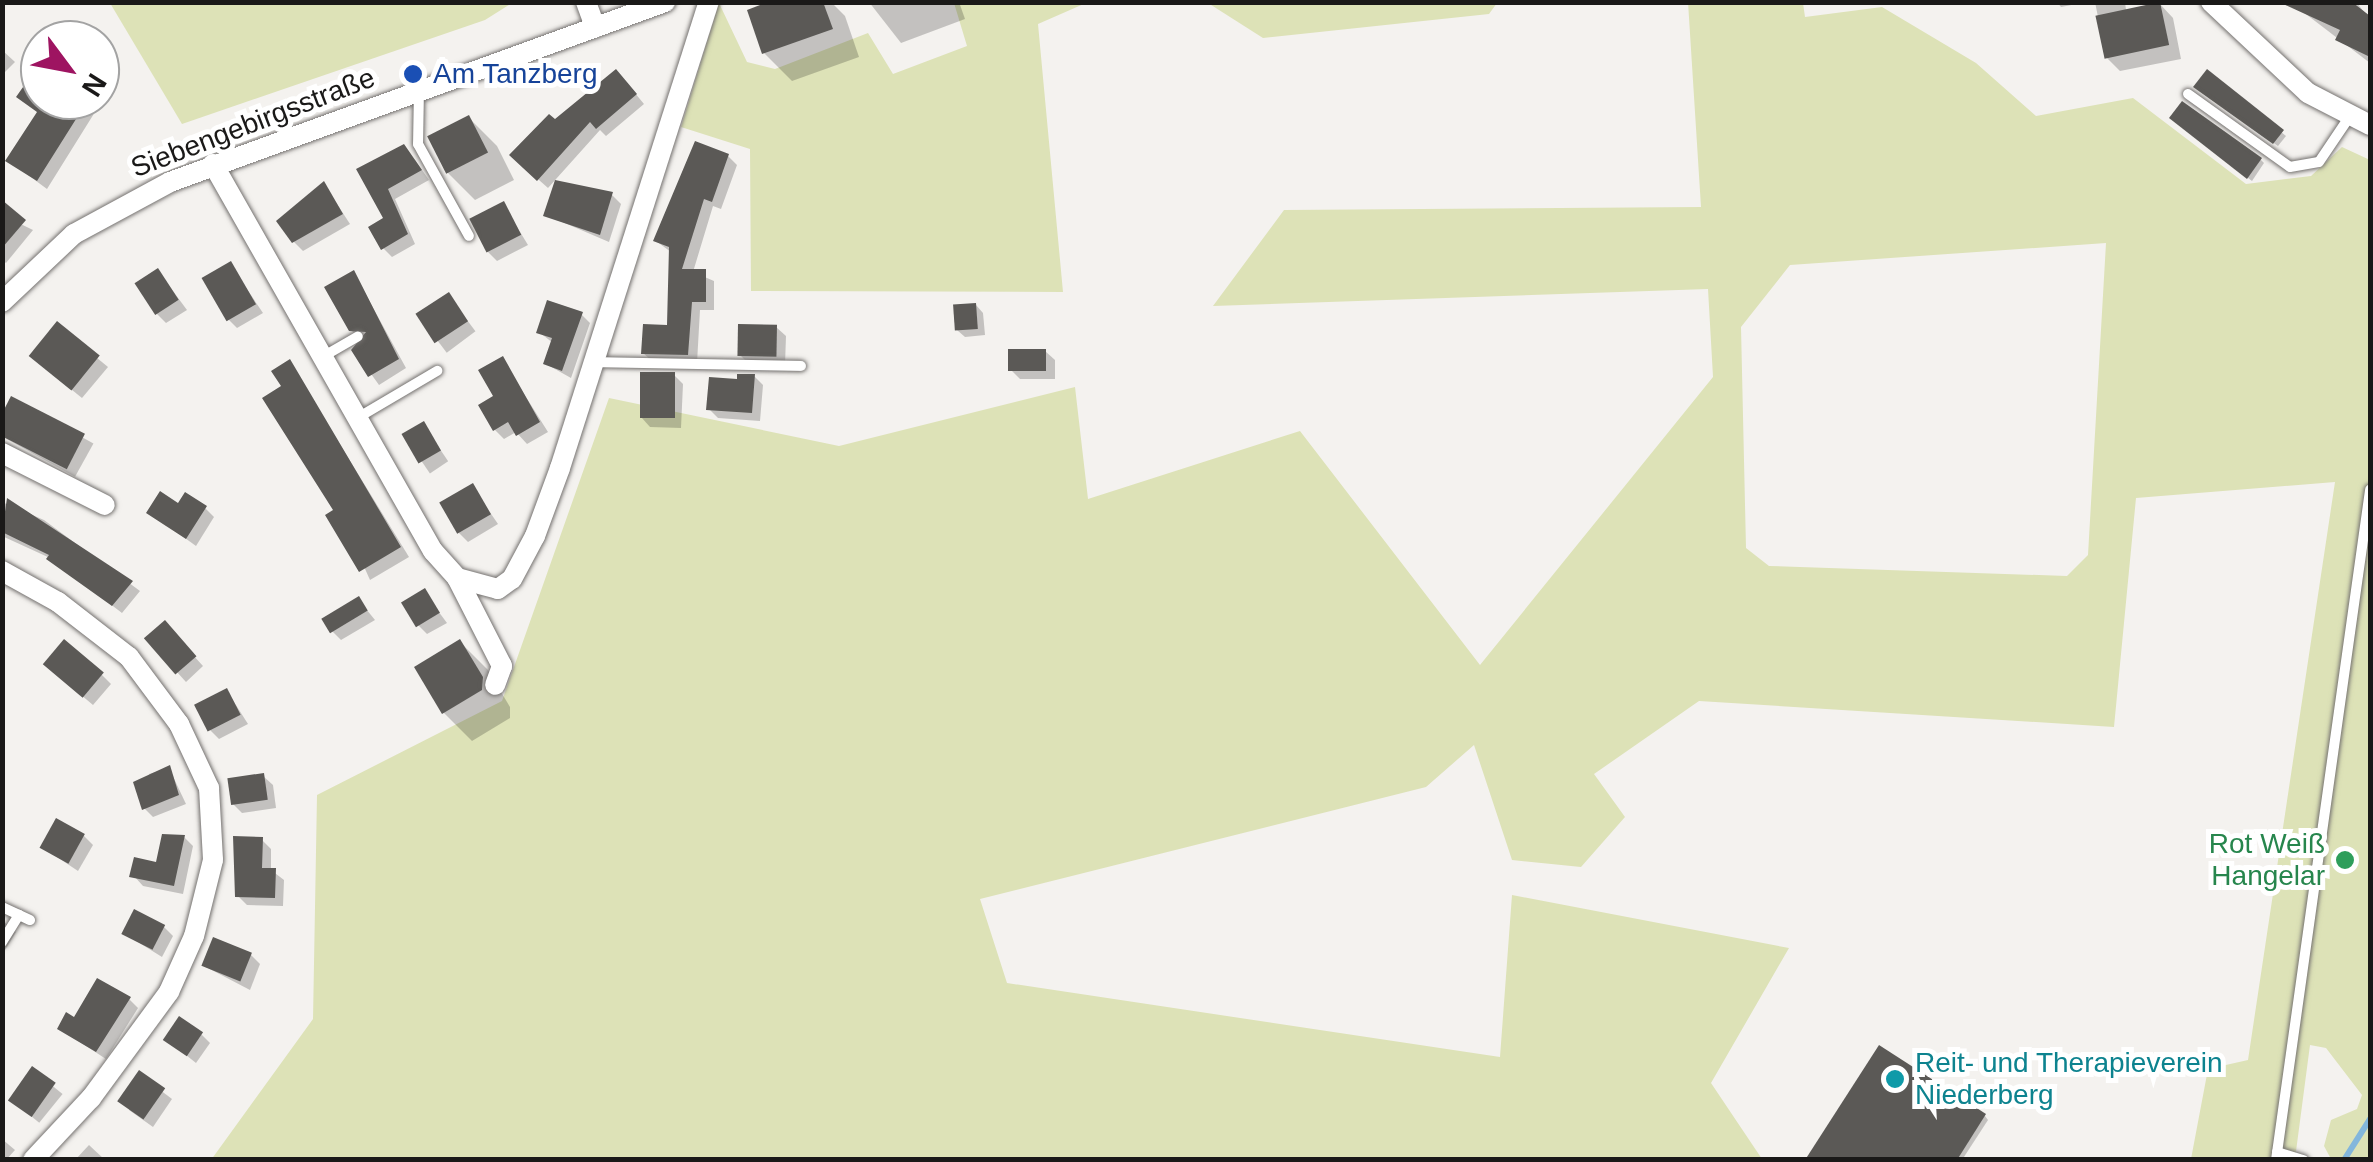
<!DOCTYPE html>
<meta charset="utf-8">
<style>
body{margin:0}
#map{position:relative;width:2373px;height:1162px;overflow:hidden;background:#f4f2ef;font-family:Arial,sans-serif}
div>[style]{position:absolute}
.green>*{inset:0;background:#dde2b7}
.shadow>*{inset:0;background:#0003;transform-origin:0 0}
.stream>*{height:6px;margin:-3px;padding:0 3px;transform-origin:3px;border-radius:3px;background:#83b6dc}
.building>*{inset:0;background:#5b5956;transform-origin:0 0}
.roads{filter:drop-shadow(0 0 2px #74716f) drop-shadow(0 0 2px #74716f)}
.lane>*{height:10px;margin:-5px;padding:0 5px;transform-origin:5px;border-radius:5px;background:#fff}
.street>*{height:20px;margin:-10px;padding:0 10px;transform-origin:10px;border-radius:10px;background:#fff}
.dots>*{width:28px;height:28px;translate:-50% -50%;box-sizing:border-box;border:5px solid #fff;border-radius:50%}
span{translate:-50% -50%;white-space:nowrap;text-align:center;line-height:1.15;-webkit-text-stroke:10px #fff;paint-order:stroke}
.transit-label{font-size:28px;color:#164399}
.left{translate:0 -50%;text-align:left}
.street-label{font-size:28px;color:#1a1918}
.leisure-label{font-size:28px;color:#27864d}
.right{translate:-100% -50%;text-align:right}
.culture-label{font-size:28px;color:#0d838f}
.frame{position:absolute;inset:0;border:5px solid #1a1918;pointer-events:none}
.north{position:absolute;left:20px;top:20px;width:100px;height:100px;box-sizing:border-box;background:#fff;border:2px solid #a3a3a3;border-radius:50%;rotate:122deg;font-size:28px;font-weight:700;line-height:40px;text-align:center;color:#1a1918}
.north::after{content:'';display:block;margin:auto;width:35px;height:45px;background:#9e1461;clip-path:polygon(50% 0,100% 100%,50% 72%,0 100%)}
</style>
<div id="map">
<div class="green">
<i style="clip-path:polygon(evenodd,1688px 2px,1803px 3px,1805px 17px,1882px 7px,1976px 63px,2036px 116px,2133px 98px,2246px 184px,2311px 176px,2342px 147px,2370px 160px,2370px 1159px,2331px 1159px,2324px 1146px,2331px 1120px,2357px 1109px,2362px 1095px,2326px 1048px,2310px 1045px,2295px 1159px,2191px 1159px,2208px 1069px,2248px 1060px,2335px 482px,2136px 498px,2114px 727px,1699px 701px,1594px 774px,1625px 817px,1581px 867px,1512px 860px,1474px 745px,1426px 787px,980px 899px,1007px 983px,1500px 1057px,1512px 895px,1789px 948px,1711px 1083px,1762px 1159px,211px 1160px,313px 1019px,317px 795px,502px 701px,609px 398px,839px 446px,1075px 387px,1088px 499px,1300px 431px,1480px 665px,1713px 377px,1708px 289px,1213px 306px,1284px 210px,1701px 207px,1688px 2px,2106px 243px,2088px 555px,2067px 576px,1769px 566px,1746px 548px,1741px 327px,1790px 265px,2106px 243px)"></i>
<i style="clip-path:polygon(110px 3px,512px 3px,485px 20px,182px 124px)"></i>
<i style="clip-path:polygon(719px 3px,747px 62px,775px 69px,868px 33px,893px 74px,967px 46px,954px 3px,1086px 3px,1038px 24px,1063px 292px,751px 291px,750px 149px,681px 127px)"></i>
<i style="clip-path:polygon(1208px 3px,1497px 3px,1489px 14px,1263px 38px)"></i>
</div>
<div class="shadow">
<i style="clip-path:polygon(776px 2px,831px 2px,845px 16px,859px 57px,792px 81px,764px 53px)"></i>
<i style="clip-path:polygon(869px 2px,959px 2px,965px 19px,901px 43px)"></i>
<i style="clip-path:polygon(2057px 2px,2087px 2px,2061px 7px)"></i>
<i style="clip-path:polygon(2095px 2px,2125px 2px,2126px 10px,2159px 3px,2173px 18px,2181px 59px,2120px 71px,2106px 57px)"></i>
<i style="clip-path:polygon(2290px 2px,2356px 2px,2370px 19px,2370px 63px)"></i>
<i style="clip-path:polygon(2px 50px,15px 62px,2px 75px)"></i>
<i style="clip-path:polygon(2207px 72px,2286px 136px,2278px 146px,2200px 90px)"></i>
<i style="clip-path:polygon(40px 75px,40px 100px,80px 100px,95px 112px,47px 189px,9px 161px,39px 114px)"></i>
<i style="clip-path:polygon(625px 81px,644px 104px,606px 136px,600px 130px,548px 188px,521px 164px,555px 123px)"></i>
<i style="clip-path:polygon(469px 118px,497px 146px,514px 180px,475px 200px,447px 172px)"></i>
<i style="clip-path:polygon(2176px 122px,2261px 160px,2264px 163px,2252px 181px)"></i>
<i style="clip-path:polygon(728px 156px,737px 165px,721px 209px,713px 206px,693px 272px,714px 281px,714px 310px,700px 310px,697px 363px,653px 362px,643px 353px,670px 328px,671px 252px,656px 241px)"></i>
<i style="clip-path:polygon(415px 160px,429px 180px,395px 199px,415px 244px,392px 257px,383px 248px,387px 219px,359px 171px)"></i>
<i style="clip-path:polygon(324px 184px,350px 224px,303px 251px,294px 242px)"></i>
<i style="clip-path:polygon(612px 195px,621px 204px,609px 242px,546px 215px)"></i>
<i style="clip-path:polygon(503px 204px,528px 245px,497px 261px,488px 252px)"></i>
<i style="clip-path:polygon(2px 215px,33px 230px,6px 263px,2px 260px)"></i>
<i style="clip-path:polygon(230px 264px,263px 313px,237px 328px,228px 319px)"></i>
<i style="clip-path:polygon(158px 271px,187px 310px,166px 323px,157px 314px)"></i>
<i style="clip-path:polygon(354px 273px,406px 368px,379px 385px,354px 350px,362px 341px,351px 330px)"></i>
<i style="left:449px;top:296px;width:44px;height:36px;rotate:53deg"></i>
<i style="clip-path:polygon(976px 305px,983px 313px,985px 335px,965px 337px,957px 330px)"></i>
<i style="clip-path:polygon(581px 314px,590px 323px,571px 378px,546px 364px,553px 343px,539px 332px)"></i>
<i style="clip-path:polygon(57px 325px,108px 367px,82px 398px,41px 365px)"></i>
<i style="clip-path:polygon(776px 327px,786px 336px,785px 365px,749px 364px,740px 355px)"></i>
<i style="clip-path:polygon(1045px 351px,1055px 360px,1055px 379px,1020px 379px,1011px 370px)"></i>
<i style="clip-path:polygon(502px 359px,548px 432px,527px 444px,516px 432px,504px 439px,495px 430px)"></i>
<i style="clip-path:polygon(290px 363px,409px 557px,370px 580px,284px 387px)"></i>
<i style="clip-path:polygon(674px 375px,683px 384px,681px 428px,650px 427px,641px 417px)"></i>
<i style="clip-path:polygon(754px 376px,763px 385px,760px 421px,718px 418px,709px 409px)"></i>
<i style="left:13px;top:399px;width:92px;height:38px;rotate:29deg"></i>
<i style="left:423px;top:424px;width:45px;height:22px;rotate:56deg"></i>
<i style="clip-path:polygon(472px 486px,498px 524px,468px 542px,459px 533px)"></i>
<i style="clip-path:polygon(2px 502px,44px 520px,140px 591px,122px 613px,50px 558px,2px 536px)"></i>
<i style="clip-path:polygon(179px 506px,205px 508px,214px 517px,196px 546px,149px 512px)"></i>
<i style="clip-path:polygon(424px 592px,447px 623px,427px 634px,418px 625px)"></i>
<i style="clip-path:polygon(358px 599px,375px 620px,341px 640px,332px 631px)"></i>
<i style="clip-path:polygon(173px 633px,203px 666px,186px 682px,147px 639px)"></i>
<i style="clip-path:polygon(460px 642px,488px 670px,510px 707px,510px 718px,472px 741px,444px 713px)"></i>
<i style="clip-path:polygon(55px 673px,102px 675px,111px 684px,93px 705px)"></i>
<i style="clip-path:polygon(227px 691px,248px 724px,219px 739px,210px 730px)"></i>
<i style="clip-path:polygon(169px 768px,186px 804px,153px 817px,144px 808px,149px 774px)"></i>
<i style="clip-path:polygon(263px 776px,273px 785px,276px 808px,242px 813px,233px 804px)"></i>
<i style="clip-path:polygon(84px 836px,93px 845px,78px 871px,42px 847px)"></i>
<i style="clip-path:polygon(184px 837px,193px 846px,183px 894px,143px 886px,134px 876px,158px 865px)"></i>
<i style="clip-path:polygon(262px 840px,271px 849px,271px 870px,284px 880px,283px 906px,247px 905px,238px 896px)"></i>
<i style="clip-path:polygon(2px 920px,16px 932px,2px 955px)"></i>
<i style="clip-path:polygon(164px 927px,173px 936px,162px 957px,125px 934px)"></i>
<i style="clip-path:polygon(251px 955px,260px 964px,250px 990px,204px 966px)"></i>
<i style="clip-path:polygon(129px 999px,138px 1008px,106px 1059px,60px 1029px)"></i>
<i style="clip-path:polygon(201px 1034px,210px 1043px,196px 1063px,166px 1039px)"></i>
<i style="left:33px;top:1070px;width:38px;height:37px;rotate:39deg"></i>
<i style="clip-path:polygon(139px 1074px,172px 1099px,153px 1127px,129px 1110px)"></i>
<i style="clip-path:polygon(1985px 1116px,1988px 1120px,1962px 1160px,1808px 1160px)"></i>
<i style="clip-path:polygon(2px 1139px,15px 1150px,6px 1160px,2px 1160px)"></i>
<i style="clip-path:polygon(89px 1145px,105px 1160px,75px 1160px)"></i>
</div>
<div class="stream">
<i style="left:2344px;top:1160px;width:49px;rotate:-57.6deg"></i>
</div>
<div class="building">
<i style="clip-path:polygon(768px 2px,823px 2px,833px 29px,762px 54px,747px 10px)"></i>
<i style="left:2160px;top:2px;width:44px;height:66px;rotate:78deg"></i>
<i style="clip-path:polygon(2279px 2px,2352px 2px,2370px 16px,2370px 57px,2335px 40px,2340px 30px)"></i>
<i style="clip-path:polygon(40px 63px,40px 100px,88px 100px,37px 181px,5px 161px,37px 112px,16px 97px)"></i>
<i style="clip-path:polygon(616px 69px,637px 94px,596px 129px,590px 122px,537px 181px,509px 155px,549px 114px,555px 119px)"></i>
<i style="clip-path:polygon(2207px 69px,2284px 130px,2273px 144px,2193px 87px)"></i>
<i style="clip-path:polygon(2182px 101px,2262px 158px,2247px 179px,2169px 118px)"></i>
<i style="left:469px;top:115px;width:42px;height:47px;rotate:63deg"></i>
<i style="clip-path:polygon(695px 141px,729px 154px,712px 202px,704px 199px,682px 269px,706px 269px,706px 302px,692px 302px,688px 355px,641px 354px,643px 324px,667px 325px,669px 247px,653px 241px)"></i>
<i style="clip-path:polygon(404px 144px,422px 170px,388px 189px,408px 234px,381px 250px,368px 227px,383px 218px,356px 169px)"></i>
<i style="clip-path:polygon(555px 180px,613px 192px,600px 235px,543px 216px)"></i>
<i style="clip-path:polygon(324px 181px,343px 214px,292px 243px,276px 221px)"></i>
<i style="clip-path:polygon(2px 200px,26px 220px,2px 248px)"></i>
<i style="left:504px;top:201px;width:38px;height:39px;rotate:63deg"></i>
<i style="left:231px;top:261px;width:50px;height:34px;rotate:60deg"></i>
<i style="left:158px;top:268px;width:38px;height:28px;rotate:57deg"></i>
<i style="clip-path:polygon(354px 270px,399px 359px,368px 377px,351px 350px,366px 332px,349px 331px,324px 287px)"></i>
<i style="left:449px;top:292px;width:35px;height:40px;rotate:57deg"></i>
<i style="clip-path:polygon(547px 300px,583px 312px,562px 371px,543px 364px,552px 338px,536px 333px)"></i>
<i style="left:976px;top:303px;width:26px;height:23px;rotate:86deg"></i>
<i style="left:57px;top:321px;width:55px;height:45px;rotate:39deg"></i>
<i style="left:738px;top:324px;width:39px;height:32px;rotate:1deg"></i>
<i style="left:1008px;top:349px;width:38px;height:22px"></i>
<i style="clip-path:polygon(503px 356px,540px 422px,516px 436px,508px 422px,493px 431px,478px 405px,493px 396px,478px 370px)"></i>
<i style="clip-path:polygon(290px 359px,401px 547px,359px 572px,325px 515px,333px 510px,262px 398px,281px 386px,271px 371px)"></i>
<i style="left:640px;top:372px;width:35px;height:46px"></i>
<i style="clip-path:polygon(737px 374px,755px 374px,752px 413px,706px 410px,709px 377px,737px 379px)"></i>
<i style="left:11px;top:396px;width:83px;height:40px;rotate:27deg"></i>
<i style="left:424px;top:421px;width:34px;height:26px;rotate:60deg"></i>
<i style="left:473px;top:483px;width:36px;height:39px;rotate:60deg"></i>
<i style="clip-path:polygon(160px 491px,178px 503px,185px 492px,207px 506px,186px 539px,146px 513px)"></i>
<i style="clip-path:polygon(7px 498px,133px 581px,112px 606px,46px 559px,49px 555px,2px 532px)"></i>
<i style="left:425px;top:588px;width:29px;height:28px;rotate:59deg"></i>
<i style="left:359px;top:596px;width:17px;height:44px;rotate:59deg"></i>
<i style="left:165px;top:620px;width:48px;height:28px;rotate:49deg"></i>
<i style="left:64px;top:639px;width:52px;height:33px;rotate:40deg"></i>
<i style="clip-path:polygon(460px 639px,483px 677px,482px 690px,442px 714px,414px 667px)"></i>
<i style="left:227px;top:688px;width:30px;height:37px;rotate:63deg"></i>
<i style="clip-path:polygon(170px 765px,179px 795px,142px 810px,133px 782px)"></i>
<i style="left:264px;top:773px;width:27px;height:37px;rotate:82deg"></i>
<i style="left:56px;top:818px;width:33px;height:34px;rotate:29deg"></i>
<i style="clip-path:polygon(162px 834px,185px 835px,174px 886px,129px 877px,134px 857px,156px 862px)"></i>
<i style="clip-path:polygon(233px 836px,263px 837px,262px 868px,276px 868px,275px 898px,235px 897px)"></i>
<i style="left:134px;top:909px;width:35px;height:28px;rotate:27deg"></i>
<i style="left:213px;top:937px;width:42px;height:31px;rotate:22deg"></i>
<i style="clip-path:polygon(97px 978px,131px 997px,96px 1052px,57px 1029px,66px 1012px,74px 1017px)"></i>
<i style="left:179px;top:1016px;width:29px;height:29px;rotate:34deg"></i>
<i style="clip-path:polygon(1879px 1045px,1986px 1114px,1957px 1160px,1805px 1160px)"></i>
<i style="left:32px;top:1066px;width:29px;height:42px;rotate:35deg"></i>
<i style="left:139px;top:1070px;width:32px;height:38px;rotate:35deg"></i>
</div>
<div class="roads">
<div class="lane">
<i style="left:419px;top:89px;width:55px;rotate:91deg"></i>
<i style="left:418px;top:144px;width:105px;rotate:61deg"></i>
<i style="left:2188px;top:94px;width:125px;rotate:35.6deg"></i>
<i style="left:2290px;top:167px;width:29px;rotate:-10deg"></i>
<i style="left:2319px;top:162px;width:55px;rotate:-56deg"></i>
<i style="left:324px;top:356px;width:39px;rotate:-30deg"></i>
<i style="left:594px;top:362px;width:207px;rotate:1.1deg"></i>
<i style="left:359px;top:417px;width:91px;rotate:-30.5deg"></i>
<i style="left:2px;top:907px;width:31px;rotate:25deg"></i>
<i style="left:2px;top:942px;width:32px;rotate:-58deg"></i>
<i style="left:2277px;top:1152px;width:28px;rotate:17deg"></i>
<i style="left:2276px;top:1160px;width:677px;rotate:-82.01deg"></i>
</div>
<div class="street">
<i style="left:586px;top:2px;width:27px;rotate:70deg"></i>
<i style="left:2211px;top:2px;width:133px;rotate:43.2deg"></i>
<i style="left:2308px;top:93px;width:70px;rotate:27.3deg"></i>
<i style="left:213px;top:164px;width:445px;rotate:60.4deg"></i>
<i style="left:433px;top:551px;width:36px;rotate:48deg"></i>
<i style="left:457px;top:578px;width:42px;rotate:15deg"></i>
<i style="left:498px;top:589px;width:17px;rotate:-36deg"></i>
<i style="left:512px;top:579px;width:49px;rotate:-61.9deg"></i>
<i style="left:535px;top:536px;width:72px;rotate:-69.8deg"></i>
<i style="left:560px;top:468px;width:489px;rotate:-72.3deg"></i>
<i style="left:2px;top:302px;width:99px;rotate:-43.4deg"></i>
<i style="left:74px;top:234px;width:109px;rotate:-28.4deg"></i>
<i style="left:170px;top:182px;width:527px;rotate:-19.98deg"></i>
<i style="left:2px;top:453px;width:115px;rotate:26.8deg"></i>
<i style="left:2px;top:571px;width:64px;rotate:29deg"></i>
<i style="left:58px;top:602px;width:90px;rotate:37.8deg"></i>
<i style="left:129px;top:657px;width:84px;rotate:53.3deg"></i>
<i style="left:179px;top:724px;width:71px;rotate:64.9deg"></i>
<i style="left:209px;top:788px;width:72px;rotate:86.8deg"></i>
<i style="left:213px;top:860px;width:78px;rotate:104deg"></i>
<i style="left:194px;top:936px;width:61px;rotate:114.1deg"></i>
<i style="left:169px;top:992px;width:132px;rotate:126.3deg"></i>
<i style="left:91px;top:1098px;width:85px;rotate:133.1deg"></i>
<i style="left:457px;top:578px;width:99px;rotate:62.9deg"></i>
<i style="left:502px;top:666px;width:20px;rotate:110deg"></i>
</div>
</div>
<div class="dots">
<i style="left:413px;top:74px;background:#1a4fb4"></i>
<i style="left:2345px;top:860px;background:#2e9e5b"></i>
<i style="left:1895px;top:1079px;background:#0f9aa8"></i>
</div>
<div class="transit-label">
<span class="left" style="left:433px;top:74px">Am Tanzberg</span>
</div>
<div class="street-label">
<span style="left:253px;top:123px;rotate:-21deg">Siebengebirgsstraße</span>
</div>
<div class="leisure-label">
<span class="right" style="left:2325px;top:860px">Rot Weiß<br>Hangelar</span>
</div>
<div class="culture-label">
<span class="left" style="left:1915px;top:1079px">Reit- und Therapieverein<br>Niederberg</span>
</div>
<div class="frame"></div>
<div class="north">N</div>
</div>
